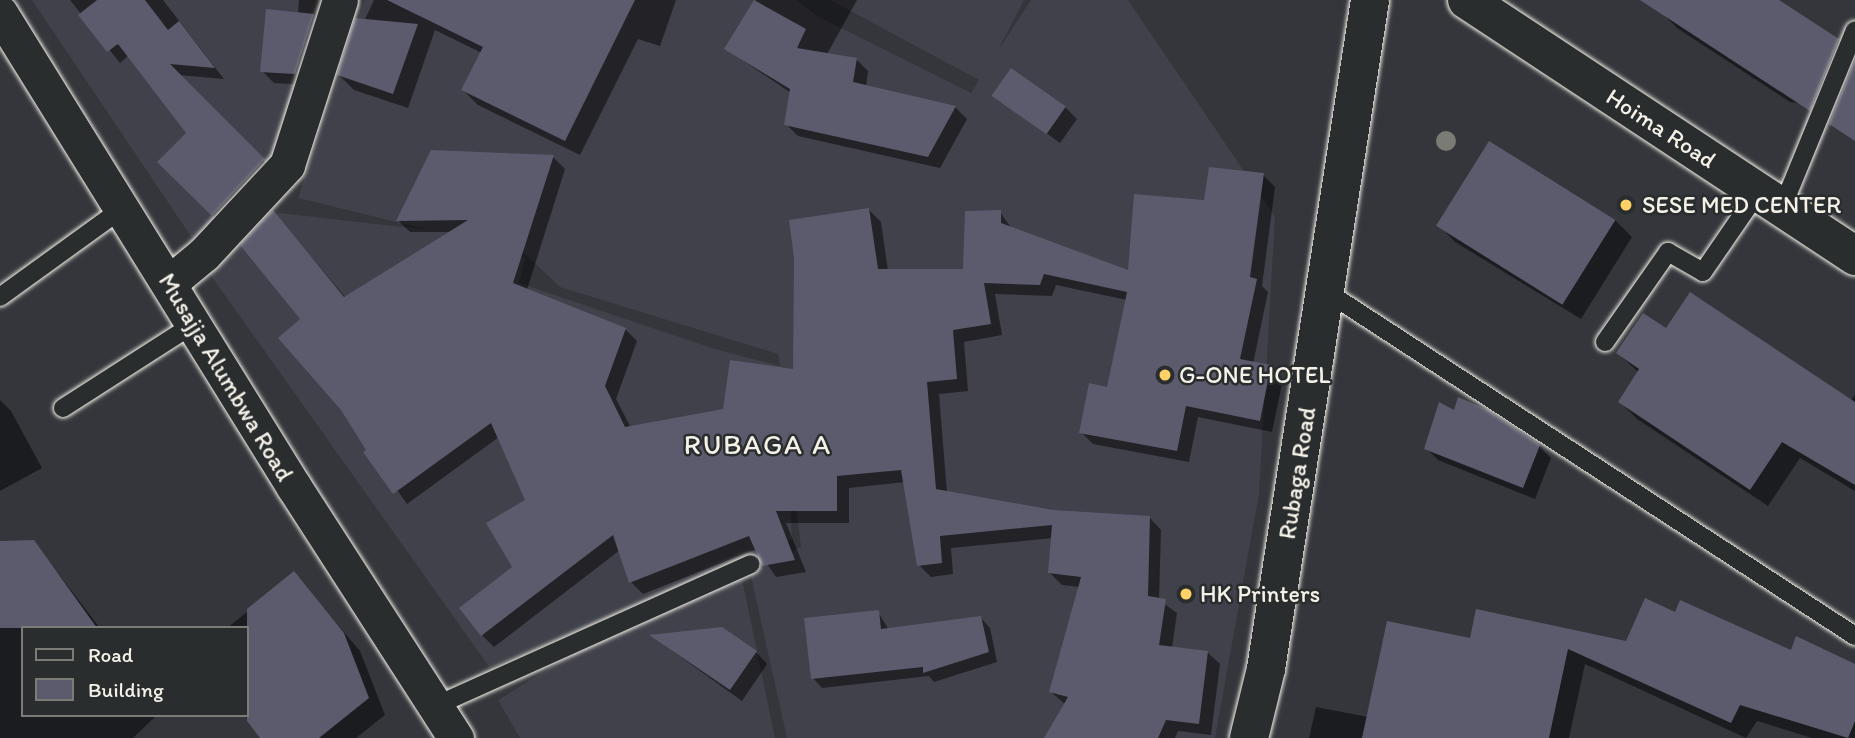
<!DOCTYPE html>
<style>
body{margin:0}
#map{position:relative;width:1855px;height:738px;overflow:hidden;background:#34363b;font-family:Itim,sans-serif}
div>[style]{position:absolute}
.built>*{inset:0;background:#40414a}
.shadow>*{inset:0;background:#0007}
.building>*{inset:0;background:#5c5b6d;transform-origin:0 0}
.roads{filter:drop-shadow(0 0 2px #f4f1e8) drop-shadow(0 0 2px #f4f1e8)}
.service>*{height:18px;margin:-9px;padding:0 9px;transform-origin:9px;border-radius:9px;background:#2a2d2e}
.minor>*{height:35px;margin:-17.5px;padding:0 17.5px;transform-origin:17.5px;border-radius:17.5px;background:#2a2d2e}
.secondary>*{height:38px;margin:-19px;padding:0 19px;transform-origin:19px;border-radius:19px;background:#2a2d2e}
.trees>*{width:20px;height:20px;margin:-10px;border-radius:50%;background:#797b74}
.dots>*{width:19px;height:19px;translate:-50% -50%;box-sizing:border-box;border:4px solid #2a2d2e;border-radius:50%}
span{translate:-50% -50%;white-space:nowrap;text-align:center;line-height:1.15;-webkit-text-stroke:5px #2a2d2e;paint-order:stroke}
.street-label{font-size:24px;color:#f4f1e8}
.poi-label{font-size:24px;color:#f4f1e8}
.left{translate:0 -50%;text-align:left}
.quarter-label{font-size:28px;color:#f4f1e8;letter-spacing:2px}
.legend{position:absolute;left:21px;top:626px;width:228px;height:91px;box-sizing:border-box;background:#2a2d2e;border:2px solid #7b7b78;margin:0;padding:9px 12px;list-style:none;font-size:21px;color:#f4f1e8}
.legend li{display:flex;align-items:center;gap:14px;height:35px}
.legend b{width:35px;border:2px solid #7b7b78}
</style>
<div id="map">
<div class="built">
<i style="clip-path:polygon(32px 0,329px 0,288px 137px,196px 244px)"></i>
<i style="clip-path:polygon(evenodd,365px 0,796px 0,817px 16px,971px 93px,979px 80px,830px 0,1024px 0,997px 52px,1031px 0,1128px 0,1275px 217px,1259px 494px,1215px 738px,787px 738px,750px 572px,801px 547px,786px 422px,792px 540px,490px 668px,207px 270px,262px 211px,429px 230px,298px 198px,365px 0,469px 240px,523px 252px,560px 287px,778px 354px,780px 366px,715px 349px,519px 283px,525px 258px,469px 240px)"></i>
<i style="clip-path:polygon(741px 574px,775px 738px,520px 738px,498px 700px,636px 615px)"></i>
</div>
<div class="shadow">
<i style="clip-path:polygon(70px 0,163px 0,224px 79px,178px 75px,275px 172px,224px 227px,160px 162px,189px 133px,129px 55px,120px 63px)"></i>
<i style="clip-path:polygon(299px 0,339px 0,307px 85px,274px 83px,262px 71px,298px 14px)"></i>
<i style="clip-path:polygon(374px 0,676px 0,660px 46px,638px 39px,580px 155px,478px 105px,463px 90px,482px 53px,435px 30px,408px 108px,354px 90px,339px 75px)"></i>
<i style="clip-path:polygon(756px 0,857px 0,827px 54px,856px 59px,868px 71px,866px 87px,955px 107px,967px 119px,940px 168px,798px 136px,786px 124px,791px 93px,726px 49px)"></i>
<i style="clip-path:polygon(1669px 0,1776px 0,1838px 40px,1855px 56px,1833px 109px,1790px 102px,1677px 28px,1661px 12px)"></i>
<i style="clip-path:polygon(994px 95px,1065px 107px,1077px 119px,1060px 143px)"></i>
<i style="clip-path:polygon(1489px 143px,1615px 220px,1632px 237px,1581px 319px,1455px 242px,1439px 225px)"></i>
<i style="clip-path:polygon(553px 157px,565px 169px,527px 290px,625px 329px,637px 341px,616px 399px,631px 428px,725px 410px,795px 371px,869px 210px,881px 222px,888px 271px,965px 271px,1000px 212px,1012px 229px,1130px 273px,1206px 202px,1263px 175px,1275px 187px,1262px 286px,1268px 292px,1253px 364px,1270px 367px,1283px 379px,1272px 432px,1198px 417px,1189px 462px,1093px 444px,1081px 432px,1108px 389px,1127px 300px,1056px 285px,1052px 296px,995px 294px,1002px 335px,964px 342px,968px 391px,939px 394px,947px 493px,1053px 511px,1149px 517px,1161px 530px,1159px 600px,1177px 613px,1172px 648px,1207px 652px,1220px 664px,1211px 735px,1178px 731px,1175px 738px,1046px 738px,1066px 705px,1051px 692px,1080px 587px,1062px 585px,1050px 573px,1053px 538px,951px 548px,953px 574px,931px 577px,919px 565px,905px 482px,849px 488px,849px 523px,786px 523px,806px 572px,776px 577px,757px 549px,643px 594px,631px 582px,620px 550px,494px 647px,482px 635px,515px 568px,527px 500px,499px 437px,407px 504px,369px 450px,302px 319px,273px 212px,346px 298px,452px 232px,410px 232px,398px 220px)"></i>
<i style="clip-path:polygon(1666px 330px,1851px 401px,1855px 394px,1855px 491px,1800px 458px,1768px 506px,1637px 419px,1620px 402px,1639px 373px,1618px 353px)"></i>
<i style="clip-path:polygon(0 400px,11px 411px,42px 468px,0 491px)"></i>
<i style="clip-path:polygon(1455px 413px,1539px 446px,1551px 458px,1535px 499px,1438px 460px,1426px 448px)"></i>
<i style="clip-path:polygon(34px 542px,100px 628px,23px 628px,23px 715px,157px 715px,133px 738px,0 738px,0 543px)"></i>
<i style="clip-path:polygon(294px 574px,360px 651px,385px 715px,356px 738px,263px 738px,244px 715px,247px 628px,227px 628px)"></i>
<i style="clip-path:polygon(878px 612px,889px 630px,981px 618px,990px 628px,997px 662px,934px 682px,929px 676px,822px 688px,813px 678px)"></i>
<i style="clip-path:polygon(1676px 614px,1792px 652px,1855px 666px,1855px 738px,1812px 738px,1757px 721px,1746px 738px,1585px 664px,1569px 738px,1309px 738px,1316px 707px,1368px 717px,1471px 640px,1627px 643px)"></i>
<i style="clip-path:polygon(653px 637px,756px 652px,767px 664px,742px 701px)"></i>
</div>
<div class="building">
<i style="clip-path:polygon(97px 0,145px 0,168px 30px,179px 21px,215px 68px,170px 64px,265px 159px,212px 216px,157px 162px,186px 133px,118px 44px,107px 52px,78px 15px)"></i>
<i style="clip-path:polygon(387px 0,635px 0,565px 141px,461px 90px,483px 47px)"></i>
<i style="clip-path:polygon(754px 0,806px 29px,797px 48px,857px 58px,853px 82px,956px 106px,928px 157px,784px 125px,790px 89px,724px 49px)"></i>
<i style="clip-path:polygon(1640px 0,1779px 0,1839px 39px,1810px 111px)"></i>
<i style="clip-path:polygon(266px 9px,314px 14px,295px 74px,260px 72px)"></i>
<i style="clip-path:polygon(355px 18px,418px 24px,393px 94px,337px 75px)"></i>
<i style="clip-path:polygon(1855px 60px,1855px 141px,1829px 124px)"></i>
<i style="left:1011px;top:68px;width:67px;height:34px;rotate:35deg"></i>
<i style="left:1489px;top:141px;width:149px;height:100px;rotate:32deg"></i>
<i style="clip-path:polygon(431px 150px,554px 155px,513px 283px,626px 328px,605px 386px,625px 427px,723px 409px,730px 360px,793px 369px,794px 258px,789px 220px,869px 208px,878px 269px,963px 269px,965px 211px,1001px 210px,1001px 223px,1128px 270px,1134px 194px,1204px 200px,1209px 167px,1264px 173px,1250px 277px,1257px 279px,1240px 359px,1271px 365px,1260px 421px,1186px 406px,1177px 451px,1079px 433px,1089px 383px,1107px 387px,1127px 292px,1044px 274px,1040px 285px,984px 283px,991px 324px,953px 330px,957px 379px,927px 382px,936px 489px,1053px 510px,1150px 516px,1148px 596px,1166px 599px,1159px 645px,1208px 651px,1199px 724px,1166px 720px,1158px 738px,1044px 738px,1068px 697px,1049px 692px,1081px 577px,1048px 573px,1052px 525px,940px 536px,942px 563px,917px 566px,901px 470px,837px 476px,837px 511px,776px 511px,795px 560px,762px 566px,749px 536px,629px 583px,613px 535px,481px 636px,459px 608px,512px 567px,486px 523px,525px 500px,491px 423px,393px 494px,363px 452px,366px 450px,341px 410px,278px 338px,300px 319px,240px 245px,273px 210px,344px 297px,468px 220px,396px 221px)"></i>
<i style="clip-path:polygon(1690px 292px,1855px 402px,1855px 485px,1782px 442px,1750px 490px,1618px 402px,1639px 369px,1616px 353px,1643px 313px,1666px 328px)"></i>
<i style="clip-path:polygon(1458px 397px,1488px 410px,1540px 445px,1523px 488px,1424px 449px,1439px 402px,1454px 410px)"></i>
<i style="clip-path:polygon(34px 540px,97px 628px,0 628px,0 541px)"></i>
<i style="clip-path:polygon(294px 571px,344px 633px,369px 698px,319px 738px,260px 738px,247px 721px,247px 609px)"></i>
<i style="clip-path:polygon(1645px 598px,1675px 612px,1680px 600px,1791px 650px,1796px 636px,1855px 664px,1855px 721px,1848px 738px,1740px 705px,1731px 723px,1568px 649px,1549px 738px,1362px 738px,1387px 621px,1470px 638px,1476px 609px,1626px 641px)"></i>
<i style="clip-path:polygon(879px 610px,881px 629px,981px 616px,989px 652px,923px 673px,923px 667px,811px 679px,804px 618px)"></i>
<i style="clip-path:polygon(722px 627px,757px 651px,730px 690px,649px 635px)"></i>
</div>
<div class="roads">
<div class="service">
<i style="left:1782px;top:208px;width:192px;rotate:-67.7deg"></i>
<i style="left:1324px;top:290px;width:634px;rotate:33.09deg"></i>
<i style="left:0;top:297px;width:152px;rotate:-35.9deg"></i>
<i style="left:1605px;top:342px;width:110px;rotate:-55deg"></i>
<i style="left:1668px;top:252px;width:40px;rotate:29.7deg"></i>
<i style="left:1703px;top:272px;width:97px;rotate:-55.5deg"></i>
<i style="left:63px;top:408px;width:156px;rotate:-32.7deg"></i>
<i style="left:435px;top:706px;width:346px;rotate:-24.2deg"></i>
</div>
<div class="minor">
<i style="left:0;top:13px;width:558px;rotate:58.19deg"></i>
<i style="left:294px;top:487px;width:299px;rotate:57.2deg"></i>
<i style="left:169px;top:283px;width:45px;rotate:-39.6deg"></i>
<i style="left:204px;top:254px;width:122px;rotate:-47deg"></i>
<i style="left:287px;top:165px;width:173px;rotate:-72.2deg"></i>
</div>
<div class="secondary">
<i style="left:1467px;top:0;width:465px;rotate:33.4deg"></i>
<i style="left:1249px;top:738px;width:71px;rotate:-76.2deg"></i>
<i style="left:1266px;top:669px;width:677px;rotate:-81.16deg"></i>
</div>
</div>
<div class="trees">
<i style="left:1446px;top:141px"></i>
</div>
<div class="dots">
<i style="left:1626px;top:205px;background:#ffd166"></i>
<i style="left:1165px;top:375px;background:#ffd166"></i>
<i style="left:1186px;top:594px;background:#ffd166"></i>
</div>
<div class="street-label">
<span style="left:1661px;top:128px;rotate:33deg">Hoima Road</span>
<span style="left:226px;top:377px;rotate:59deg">Musajja Alumbwa Road</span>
<span style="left:1297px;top:473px;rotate:-81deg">Rubaga Road</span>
</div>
<div class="poi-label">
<span class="left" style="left:1642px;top:205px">SESE MED CENTER</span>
<span class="left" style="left:1179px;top:375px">G-ONE HOTEL</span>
<span class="left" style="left:1200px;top:594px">HK Printers</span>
</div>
<div class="quarter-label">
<span style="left:758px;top:444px">RUBAGA A</span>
</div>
<ul class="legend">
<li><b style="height:9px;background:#2a2d2e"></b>Road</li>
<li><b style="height:19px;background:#5c5b6d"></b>Building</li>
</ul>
</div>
